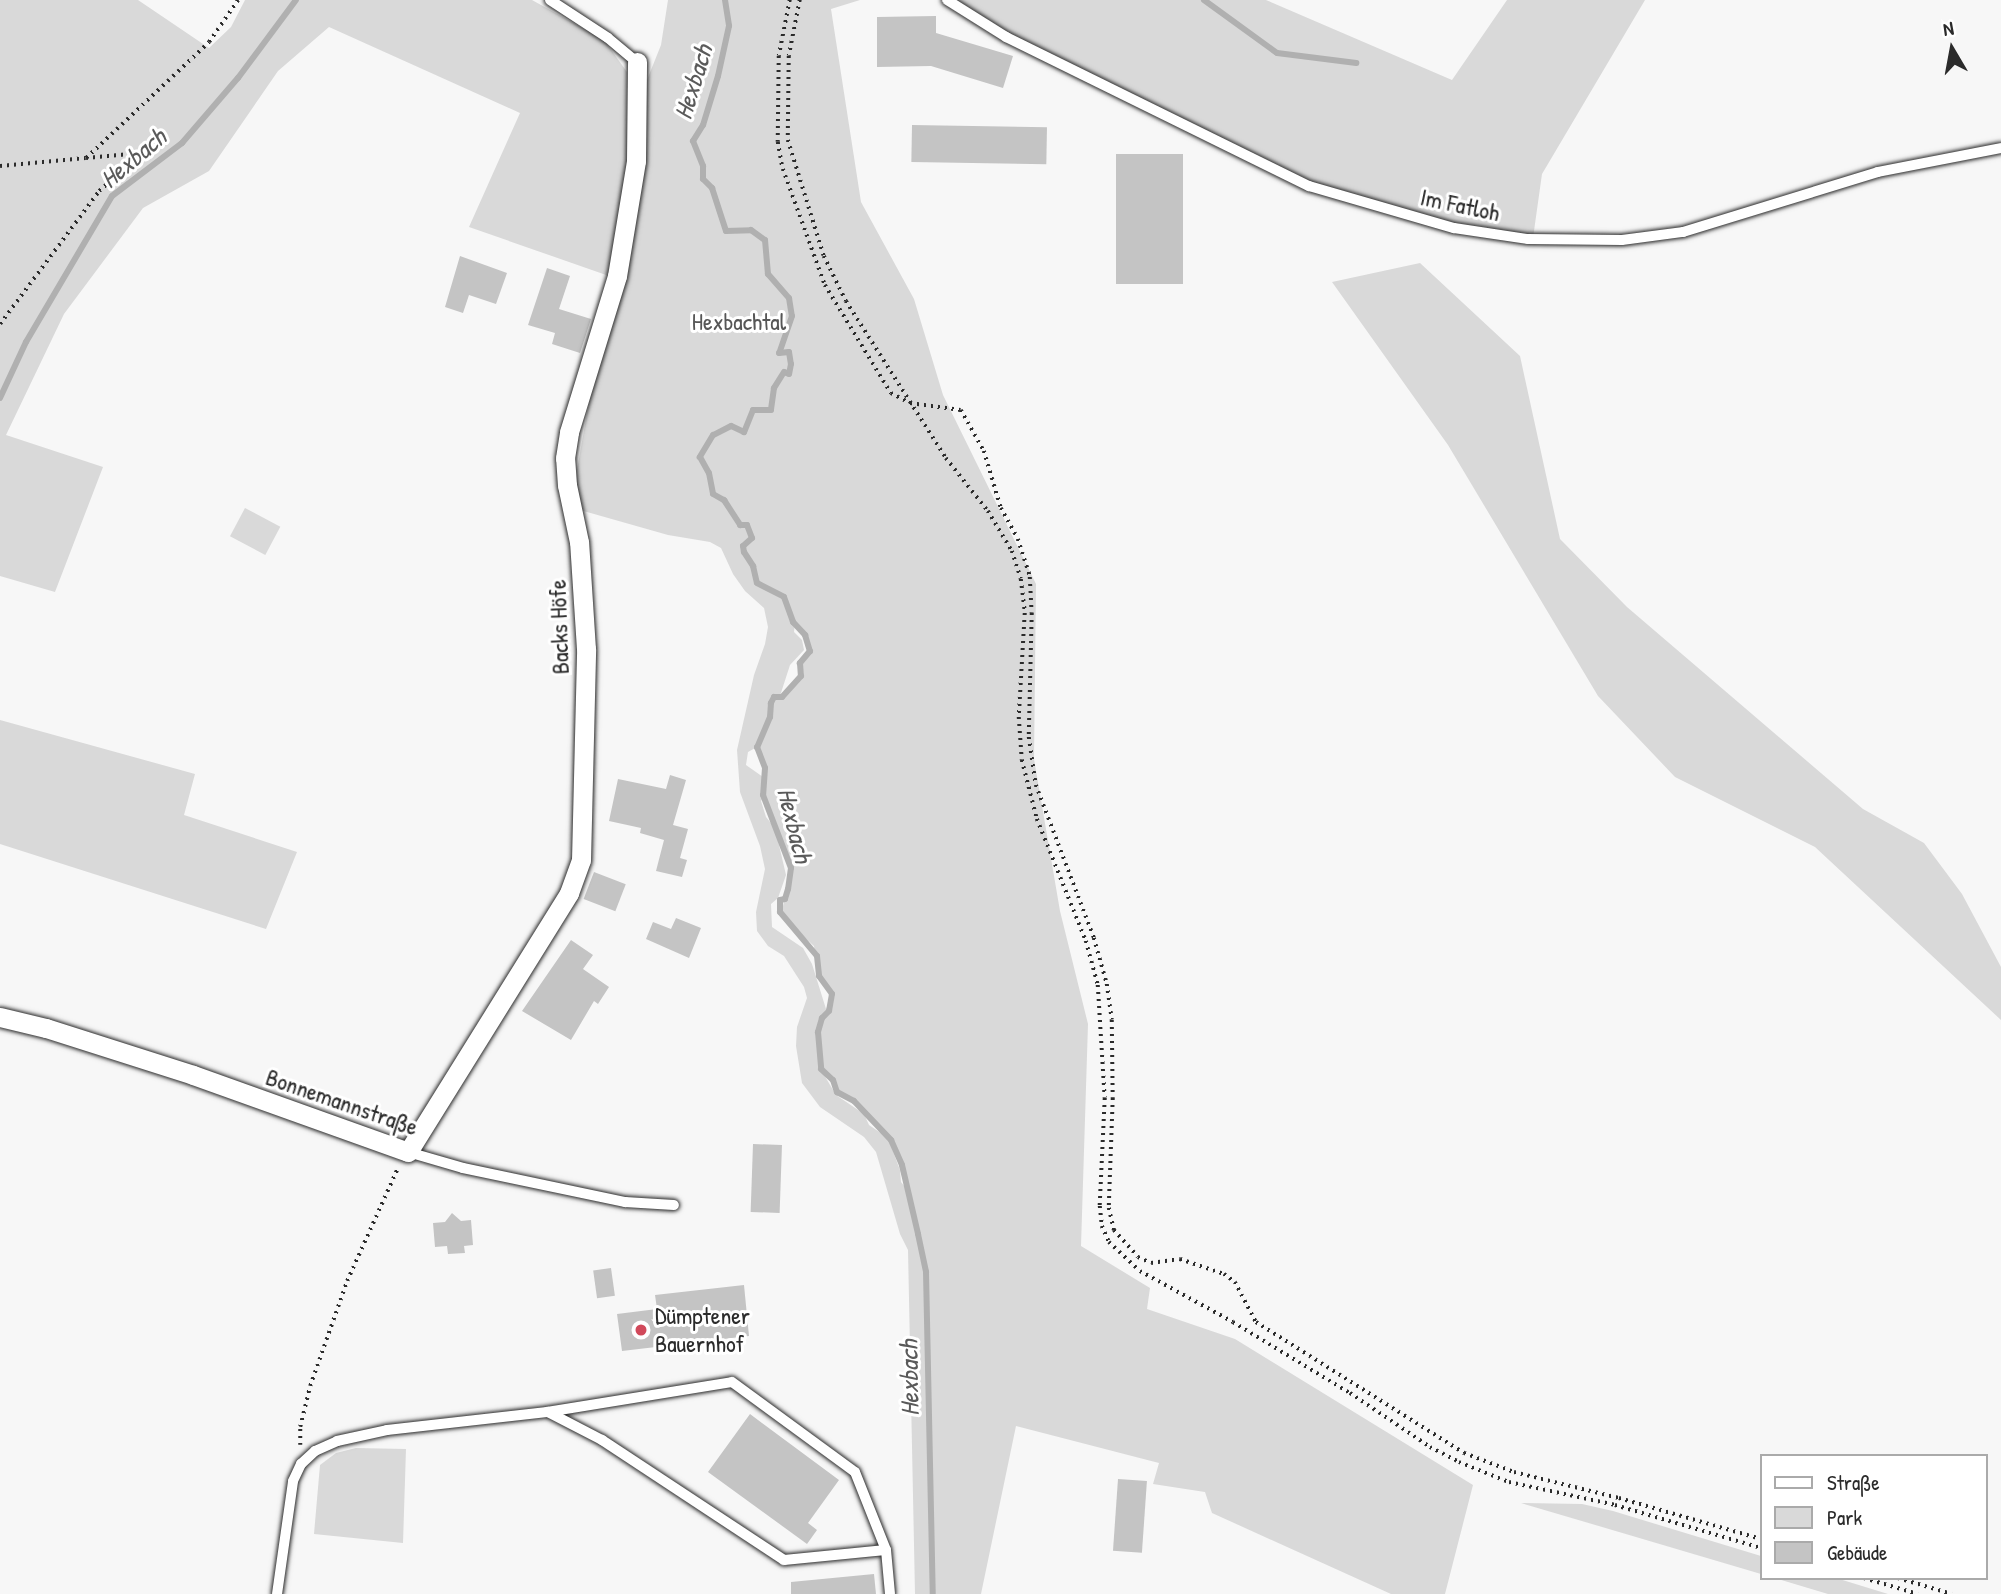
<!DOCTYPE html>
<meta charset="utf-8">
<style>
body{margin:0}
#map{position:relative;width:2001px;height:1594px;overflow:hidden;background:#f7f7f7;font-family:"Patrick Hand",sans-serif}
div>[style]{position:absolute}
.green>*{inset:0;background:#d9d9d9;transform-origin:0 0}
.stream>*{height:6px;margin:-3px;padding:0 3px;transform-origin:3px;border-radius:3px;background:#b0b0b0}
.building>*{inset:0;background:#c4c4c4;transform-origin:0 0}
.path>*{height:3.5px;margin-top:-1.75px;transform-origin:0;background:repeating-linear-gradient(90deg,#2b2b2b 0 2px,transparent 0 7px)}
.roads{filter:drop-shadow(0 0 2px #2b2b2b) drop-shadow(0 0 2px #2b2b2b)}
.lane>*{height:10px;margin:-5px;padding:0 5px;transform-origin:5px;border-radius:5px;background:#fff}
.street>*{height:19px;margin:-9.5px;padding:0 9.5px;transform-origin:9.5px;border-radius:9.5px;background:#fff}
.dots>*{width:19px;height:19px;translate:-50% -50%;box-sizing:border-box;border:4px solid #fff;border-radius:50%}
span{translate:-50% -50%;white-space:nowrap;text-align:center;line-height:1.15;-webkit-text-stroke:6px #fff;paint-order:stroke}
.street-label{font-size:24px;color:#2b2b2b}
.park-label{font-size:24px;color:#565656}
.poi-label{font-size:24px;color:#2b2b2b}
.left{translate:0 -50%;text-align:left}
.water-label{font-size:26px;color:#5a5a5a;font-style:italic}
.legend{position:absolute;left:1760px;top:1454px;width:228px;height:126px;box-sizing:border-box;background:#fff;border:2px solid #aaa;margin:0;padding:9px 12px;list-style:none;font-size:21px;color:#2b2b2b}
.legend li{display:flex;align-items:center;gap:14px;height:35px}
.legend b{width:35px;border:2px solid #aaa}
.north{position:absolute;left:1917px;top:14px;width:70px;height:70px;-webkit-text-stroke:5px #fff;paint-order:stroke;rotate:350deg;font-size:19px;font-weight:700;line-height:28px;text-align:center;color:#2b2b2b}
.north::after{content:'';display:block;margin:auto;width:24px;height:32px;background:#2b2b2b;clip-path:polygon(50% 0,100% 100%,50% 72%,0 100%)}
</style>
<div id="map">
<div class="green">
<i style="clip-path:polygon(0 0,138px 0,209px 48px,231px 27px,245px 0,532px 0,604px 40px,627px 72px,631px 106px,630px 160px,609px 276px,469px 227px,520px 113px,329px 27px,278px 71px,209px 171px,143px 208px,64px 314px,6px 435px,103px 467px,55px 592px,0 576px)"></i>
<i style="clip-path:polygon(evenodd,668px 0,860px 0,831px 9px,861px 202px,914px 299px,943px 395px,1036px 584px,1034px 759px,1060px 911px,1088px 1024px,1081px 1246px,1150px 1288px,1147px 1309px,1235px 1339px,1473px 1485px,1445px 1594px,1391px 1594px,1212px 1513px,1205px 1492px,1153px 1484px,1159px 1463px,1016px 1426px,981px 1594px,915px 1594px,908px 1250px,900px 1234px,876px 1152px,864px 1137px,820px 1107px,802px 1083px,796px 1046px,797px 1027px,807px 998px,804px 987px,784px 956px,768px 946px,757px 931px,756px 912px,765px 869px,760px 846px,740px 792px,737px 750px,754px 675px,765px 644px,768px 627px,764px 608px,745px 591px,733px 574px,721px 548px,710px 542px,668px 535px,580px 510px,574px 487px,645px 85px,661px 45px,668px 0,795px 623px,804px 635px,808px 650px,801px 663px,802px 676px,779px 699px,790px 665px,804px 650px,802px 640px,794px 632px,795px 623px,668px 0,757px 747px,765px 763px,766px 783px,763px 777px,746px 765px,748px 752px,757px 747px,668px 0,763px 798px,765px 808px,776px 823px,791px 866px,781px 916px,814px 946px,817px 975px,833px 993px,826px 1009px,812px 964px,803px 948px,772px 927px,771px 904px,778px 898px,786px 875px,775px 828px,766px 817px,761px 801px,763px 798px,668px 0,820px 1068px,832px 1078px,839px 1093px,876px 1121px,892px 1141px,905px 1187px,901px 1182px,900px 1170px,888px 1138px,869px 1125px,864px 1114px,836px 1095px,820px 1068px)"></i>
<i style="clip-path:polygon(950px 0,1266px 0,1452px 80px,1507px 0,1645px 0,1542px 174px,1533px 238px,1455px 227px,1312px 185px,1007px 36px)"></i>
<i style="clip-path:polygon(1420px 263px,1520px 356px,1560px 539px,1627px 607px,1863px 809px,1924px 843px,1962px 894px,2001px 967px,2001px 1020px,1815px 847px,1675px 777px,1598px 696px,1448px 445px,1332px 282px)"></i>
<i style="left:245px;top:508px;width:40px;height:32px;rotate:28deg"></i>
<i style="clip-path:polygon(0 720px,195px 774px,184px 815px,297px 852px,266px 929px,0 844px)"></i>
<i style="clip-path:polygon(356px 1448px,406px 1449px,403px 1543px,314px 1534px,320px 1465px,336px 1453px)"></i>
<i style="clip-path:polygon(1521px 1503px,1582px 1504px,1613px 1511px,1761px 1556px,1761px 1574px)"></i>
<i style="clip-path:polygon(1775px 1578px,1836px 1578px,1888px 1594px,1828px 1594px)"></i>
</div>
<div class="stream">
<i style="left:725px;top:0;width:26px;rotate:81deg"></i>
<i style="left:729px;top:26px;width:51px;rotate:102.4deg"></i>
<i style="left:718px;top:76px;width:51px;rotate:107deg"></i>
<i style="left:703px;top:125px;width:19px;rotate:122deg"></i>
<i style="left:693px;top:141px;width:27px;rotate:68deg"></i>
<i style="left:703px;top:166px;width:13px;rotate:90deg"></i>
<i style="left:703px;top:179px;width:13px;rotate:45deg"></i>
<i style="left:712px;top:188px;width:45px;rotate:72deg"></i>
<i style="left:726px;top:231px;width:25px;rotate:-2deg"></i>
<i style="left:751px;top:230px;width:17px;rotate:36deg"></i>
<i style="left:765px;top:240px;width:34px;rotate:85deg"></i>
<i style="left:768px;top:274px;width:32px;rotate:49deg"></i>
<i style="left:789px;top:298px;width:18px;rotate:81deg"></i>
<i style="left:792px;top:316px;width:39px;rotate:109deg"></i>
<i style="left:779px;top:353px;width:10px;rotate:-6deg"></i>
<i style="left:789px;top:352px;width:12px;rotate:81deg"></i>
<i style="left:791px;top:364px;width:10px;rotate:101deg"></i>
<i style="left:789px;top:374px;width:5px;rotate:-158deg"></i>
<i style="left:784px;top:372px;width:19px;rotate:122deg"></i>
<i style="left:774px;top:388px;width:22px;rotate:98deg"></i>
<i style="left:771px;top:410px;width:18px;rotate:180deg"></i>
<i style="left:753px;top:410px;width:24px;rotate:112deg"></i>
<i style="left:744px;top:432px;width:14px;rotate:-155deg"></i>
<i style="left:731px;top:426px;width:20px;rotate:153deg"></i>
<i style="left:713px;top:435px;width:26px;rotate:121deg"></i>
<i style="left:700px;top:457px;width:18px;rotate:61deg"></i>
<i style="left:709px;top:473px;width:21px;rotate:79deg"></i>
<i style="left:713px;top:494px;width:13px;rotate:29deg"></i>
<i style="left:724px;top:500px;width:30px;rotate:57deg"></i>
<i style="left:740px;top:525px;width:7px"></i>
<i style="left:747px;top:525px;width:14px;rotate:69deg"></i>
<i style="left:752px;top:538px;width:12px;rotate:138deg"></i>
<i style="left:743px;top:546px;width:6px;rotate:81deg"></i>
<i style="left:744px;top:552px;width:17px;rotate:57deg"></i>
<i style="left:753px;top:566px;width:17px;rotate:77deg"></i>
<i style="left:757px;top:583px;width:30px;rotate:27deg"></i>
<i style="left:784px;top:597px;width:27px;rotate:70deg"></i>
<i style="left:793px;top:622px;width:18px;rotate:47deg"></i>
<i style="left:805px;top:635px;width:17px;rotate:73deg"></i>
<i style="left:810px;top:651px;width:16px;rotate:130deg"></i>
<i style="left:800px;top:663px;width:13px;rotate:86deg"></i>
<i style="left:801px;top:676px;width:28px;rotate:132deg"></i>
<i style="left:782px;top:697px;width:8px;rotate:180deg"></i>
<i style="left:774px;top:697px;width:7px;rotate:117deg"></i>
<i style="left:771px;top:703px;width:14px;rotate:94deg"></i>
<i style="left:770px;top:717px;width:33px;rotate:113deg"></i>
<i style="left:757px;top:747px;width:22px;rotate:69deg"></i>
<i style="left:765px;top:768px;width:27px;rotate:94deg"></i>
<i style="left:763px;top:795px;width:78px;rotate:69deg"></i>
<i style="left:791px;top:868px;width:21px;rotate:98deg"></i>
<i style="left:788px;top:889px;width:10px;rotate:107deg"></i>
<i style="left:785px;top:899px;width:5px;rotate:169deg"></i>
<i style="left:780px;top:900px;width:12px;rotate:90deg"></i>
<i style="left:780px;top:912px;width:57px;rotate:49.9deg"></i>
<i style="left:817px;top:956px;width:20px;rotate:84deg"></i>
<i style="left:819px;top:976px;width:22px;rotate:54deg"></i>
<i style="left:832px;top:994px;width:17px;rotate:100deg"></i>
<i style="left:829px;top:1011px;width:10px;rotate:135deg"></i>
<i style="left:822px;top:1018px;width:15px;rotate:106deg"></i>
<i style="left:818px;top:1032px;width:37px;rotate:85deg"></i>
<i style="left:821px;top:1069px;width:16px;rotate:43deg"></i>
<i style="left:833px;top:1080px;width:13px;rotate:72deg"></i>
<i style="left:837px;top:1092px;width:19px;rotate:28deg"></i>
<i style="left:854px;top:1101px;width:54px;rotate:46.5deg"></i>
<i style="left:891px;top:1140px;width:27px;rotate:66deg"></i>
<i style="left:902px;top:1165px;width:71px;rotate:76.9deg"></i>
<i style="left:918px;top:1234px;width:39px;rotate:78deg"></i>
<i style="left:926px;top:1272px;width:322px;rotate:88.8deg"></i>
<i style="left:1204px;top:0;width:90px;rotate:36deg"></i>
<i style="left:1277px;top:53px;width:80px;rotate:7.2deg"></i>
<i style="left:0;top:398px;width:62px;rotate:-65.1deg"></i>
<i style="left:26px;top:342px;width:169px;rotate:-59.5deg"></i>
<i style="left:112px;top:196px;width:88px;rotate:-37.1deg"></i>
<i style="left:182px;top:143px;width:86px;rotate:-49.3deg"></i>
<i style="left:238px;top:78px;width:97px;rotate:-53.4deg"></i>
</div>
<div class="building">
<i style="clip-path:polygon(936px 16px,936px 33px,1013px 56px,1003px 88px,931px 66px,877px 67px,877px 17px)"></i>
<i style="left:912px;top:125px;width:135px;height:37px;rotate:1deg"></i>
<i style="left:1116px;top:154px;width:67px;height:130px"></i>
<i style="clip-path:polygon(460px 256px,507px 273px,496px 304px,469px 295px,463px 313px,445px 307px)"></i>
<i style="clip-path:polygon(547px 268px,570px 276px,559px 309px,591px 319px,580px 353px,552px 344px,555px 333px,528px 325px)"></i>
<i style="clip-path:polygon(670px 775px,686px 780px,673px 825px,688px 829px,680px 858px,687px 860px,682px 877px,656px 871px,664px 840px,640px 833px,641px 828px,609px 821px,618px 779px,666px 789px)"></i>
<i style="left:594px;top:872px;width:34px;height:29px;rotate:21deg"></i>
<i style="clip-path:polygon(676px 918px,701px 928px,689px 958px,646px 939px,653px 922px,671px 929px)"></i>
<i style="clip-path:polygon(571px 940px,593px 955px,583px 969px,609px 987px,598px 1004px,594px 1001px,571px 1040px,522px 1011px)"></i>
<i style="left:753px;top:1144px;width:29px;height:68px;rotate:2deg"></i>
<i style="clip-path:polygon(452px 1213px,461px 1221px,471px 1220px,473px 1245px,464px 1246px,465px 1253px,448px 1254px,447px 1246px,435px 1247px,433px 1223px,445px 1222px)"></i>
<i style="left:611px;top:1268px;width:28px;height:18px;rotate:82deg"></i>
<i style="clip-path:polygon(744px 1285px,749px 1336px,622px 1351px,617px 1314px,657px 1309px,655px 1295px)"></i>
<i style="clip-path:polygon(750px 1414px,839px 1480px,808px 1523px,817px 1530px,807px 1544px,708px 1472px)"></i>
<i style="left:1118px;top:1479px;width:29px;height:72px;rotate:4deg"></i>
<i style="clip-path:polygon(874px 1574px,876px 1594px,791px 1594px,791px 1582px)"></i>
</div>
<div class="path">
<i style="left:790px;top:0;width:57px;rotate:101.1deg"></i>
<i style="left:779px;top:56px;width:86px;rotate:90.7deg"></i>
<i style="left:778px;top:142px;width:27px;rotate:80deg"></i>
<i style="left:783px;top:169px;width:123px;rotate:70.1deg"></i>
<i style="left:825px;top:285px;width:127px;rotate:58.6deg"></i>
<i style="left:891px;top:393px;width:21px;rotate:28deg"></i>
<i style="left:910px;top:403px;width:51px;rotate:7.8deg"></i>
<i style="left:961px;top:410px;width:47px;rotate:60.7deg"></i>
<i style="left:984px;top:451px;width:59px;rotate:73.4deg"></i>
<i style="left:1001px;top:508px;width:35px;rotate:61deg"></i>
<i style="left:1018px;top:539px;width:40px;rotate:72deg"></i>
<i style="left:1030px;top:577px;width:36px;rotate:87deg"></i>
<i style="left:1032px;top:613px;width:124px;rotate:91.4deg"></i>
<i style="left:1029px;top:737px;width:49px;rotate:81.7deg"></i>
<i style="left:1036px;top:785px;width:164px;rotate:69.2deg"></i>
<i style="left:1094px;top:938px;width:48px;rotate:74.2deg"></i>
<i style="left:1107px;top:984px;width:36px;rotate:82deg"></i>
<i style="left:1112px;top:1020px;width:78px;rotate:89.3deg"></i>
<i style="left:1113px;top:1098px;width:110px;rotate:92.1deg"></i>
<i style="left:1109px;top:1208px;width:23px;rotate:77deg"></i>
<i style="left:1114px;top:1230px;width:36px;rotate:48deg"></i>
<i style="left:1138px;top:1257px;width:14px;rotate:25deg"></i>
<i style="left:1151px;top:1263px;width:29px;rotate:-8deg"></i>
<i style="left:1180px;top:1259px;width:46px;rotate:18.8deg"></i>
<i style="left:1224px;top:1274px;width:14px;rotate:36deg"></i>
<i style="left:1235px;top:1282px;width:45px;rotate:62.3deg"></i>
<i style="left:1256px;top:1322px;width:246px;rotate:32.2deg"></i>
<i style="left:1464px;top:1453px;width:53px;rotate:20.8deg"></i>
<i style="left:1514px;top:1472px;width:108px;rotate:13.9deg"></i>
<i style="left:1619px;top:1498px;width:148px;rotate:16.1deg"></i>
<i style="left:800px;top:0;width:57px;rotate:101.1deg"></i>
<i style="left:789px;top:56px;width:84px;rotate:90.7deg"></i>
<i style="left:788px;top:140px;width:121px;rotate:72.8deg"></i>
<i style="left:824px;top:256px;width:50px;rotate:63.9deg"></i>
<i style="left:846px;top:301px;width:186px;rotate:57.5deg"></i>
<i style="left:946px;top:458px;width:68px;rotate:51.6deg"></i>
<i style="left:988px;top:511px;width:47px;rotate:59deg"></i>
<i style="left:1012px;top:551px;width:29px;rotate:72deg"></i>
<i style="left:1021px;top:579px;width:34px;rotate:83deg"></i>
<i style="left:1025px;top:613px;width:104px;rotate:93.3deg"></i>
<i style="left:1019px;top:717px;width:43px;rotate:86deg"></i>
<i style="left:1022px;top:760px;width:61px;rotate:75.7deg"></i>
<i style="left:1037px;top:819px;width:131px;rotate:68.1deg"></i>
<i style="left:1086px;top:941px;width:46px;rotate:74.7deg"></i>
<i style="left:1098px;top:985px;width:113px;rotate:86.5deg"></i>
<i style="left:1105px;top:1098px;width:108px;rotate:92.7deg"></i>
<i style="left:1100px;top:1206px;width:20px;rotate:84deg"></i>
<i style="left:1102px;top:1226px;width:17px;rotate:66deg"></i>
<i style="left:1109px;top:1242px;width:42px;rotate:43.1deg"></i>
<i style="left:1140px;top:1271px;width:106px;rotate:28.7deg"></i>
<i style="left:1233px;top:1322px;width:137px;rotate:31.3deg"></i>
<i style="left:1350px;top:1393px;width:97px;rotate:34deg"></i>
<i style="left:1430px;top:1447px;width:33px;rotate:27deg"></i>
<i style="left:1459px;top:1462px;width:54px;rotate:21.8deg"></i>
<i style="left:1509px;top:1482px;width:108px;rotate:12.2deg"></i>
<i style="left:1615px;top:1505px;width:152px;rotate:16.4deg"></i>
<i style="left:86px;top:158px;width:55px;rotate:-5.2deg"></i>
<i style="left:0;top:166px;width:86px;rotate:-5.3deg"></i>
<i style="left:86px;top:158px;width:169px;rotate:-43.3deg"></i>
<i style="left:209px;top:42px;width:51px;rotate:-55.4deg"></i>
<i style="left:0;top:324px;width:166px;rotate:-53.3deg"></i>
<i style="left:99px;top:191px;width:57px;rotate:-41.5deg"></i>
<i style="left:300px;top:1445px;width:18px;rotate:-90deg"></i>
<i style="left:300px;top:1427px;width:42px;rotate:-76.3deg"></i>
<i style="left:310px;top:1386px;width:111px;rotate:-70.6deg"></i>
<i style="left:347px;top:1281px;width:122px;rotate:-65.8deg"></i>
<i style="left:1864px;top:1578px;width:56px;rotate:16.5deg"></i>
<i style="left:1898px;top:1578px;width:56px;rotate:16.5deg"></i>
</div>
<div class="roads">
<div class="lane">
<i style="left:550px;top:0;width:69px;rotate:33.2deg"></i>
<i style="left:608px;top:38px;width:38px;rotate:40deg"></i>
<i style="left:947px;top:0;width:70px;rotate:32.1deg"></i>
<i style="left:1006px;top:37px;width:338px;rotate:26.2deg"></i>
<i style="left:1309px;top:186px;width:151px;rotate:16.2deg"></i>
<i style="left:1454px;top:228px;width:75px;rotate:8.5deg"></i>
<i style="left:1528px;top:239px;width:94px;rotate:0.6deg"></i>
<i style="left:1622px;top:240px;width:62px;rotate:-7.5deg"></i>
<i style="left:1683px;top:232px;width:204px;rotate:-17.1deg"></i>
<i style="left:1878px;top:172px;width:125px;rotate:-11deg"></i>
<i style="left:408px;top:1152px;width:57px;rotate:16.2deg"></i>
<i style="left:463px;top:1168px;width:166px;rotate:11.9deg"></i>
<i style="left:625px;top:1202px;width:49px;rotate:3.5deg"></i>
<i style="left:548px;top:1412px;width:61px;rotate:27.4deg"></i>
<i style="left:602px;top:1440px;width:218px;rotate:33.4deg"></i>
<i style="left:784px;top:1560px;width:102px;rotate:-5.6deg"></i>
<i style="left:277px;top:1594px;width:114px;rotate:-81.9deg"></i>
<i style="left:293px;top:1481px;width:19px;rotate:-65deg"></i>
<i style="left:301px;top:1464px;width:19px;rotate:-43deg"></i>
<i style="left:315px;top:1451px;width:24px;rotate:-24deg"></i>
<i style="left:337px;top:1441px;width:51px;rotate:-12.4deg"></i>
<i style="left:387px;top:1430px;width:161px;rotate:-6.4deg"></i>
<i style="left:547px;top:1412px;width:187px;rotate:-9.2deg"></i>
<i style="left:732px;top:1382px;width:152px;rotate:36.2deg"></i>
<i style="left:855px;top:1472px;width:84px;rotate:68.3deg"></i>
<i style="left:886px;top:1550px;width:44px;rotate:84.8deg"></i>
</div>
<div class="street">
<i style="left:0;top:1017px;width:47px;rotate:13.4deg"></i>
<i style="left:46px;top:1028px;width:154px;rotate:17.7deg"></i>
<i style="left:193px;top:1075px;width:228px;rotate:19.7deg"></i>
<i style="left:408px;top:1152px;width:305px;rotate:-58.1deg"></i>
<i style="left:569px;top:893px;width:35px;rotate:-70deg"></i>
<i style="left:581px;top:860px;width:211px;rotate:-88.6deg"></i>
<i style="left:586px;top:649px;width:107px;rotate:-93.7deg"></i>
<i style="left:579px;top:542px;width:58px;rotate:-101.9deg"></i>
<i style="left:567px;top:485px;width:27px;rotate:-94deg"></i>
<i style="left:565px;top:458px;width:26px;rotate:-81deg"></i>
<i style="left:569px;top:432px;width:163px;rotate:-72.9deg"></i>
<i style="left:617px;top:276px;width:117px;rotate:-80.6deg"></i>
<i style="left:636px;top:161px;width:99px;rotate:-89.4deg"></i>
</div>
</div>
<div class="dots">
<i style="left:641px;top:1330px;background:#d1495b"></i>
</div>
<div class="street-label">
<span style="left:1460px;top:205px;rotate:12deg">Im Fatloh</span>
<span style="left:559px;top:627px;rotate:-92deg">Backs Höfe</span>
<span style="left:342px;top:1102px;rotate:19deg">Bonnemannstraße</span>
</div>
<div class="park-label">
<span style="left:739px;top:322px">Hexbachtal</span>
</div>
<div class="poi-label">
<span class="left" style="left:655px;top:1330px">Dümptener<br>Bauernhof</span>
</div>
<div class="water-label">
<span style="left:693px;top:82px;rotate:-73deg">Hexbach</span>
<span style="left:133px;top:158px;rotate:-40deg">Hexbach</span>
<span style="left:795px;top:825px;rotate:76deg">Hexbach</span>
<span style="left:909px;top:1378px;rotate:-91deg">Hexbach</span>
</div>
<ul class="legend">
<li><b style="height:9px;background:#fff"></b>Straße</li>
<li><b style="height:19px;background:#d9d9d9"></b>Park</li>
<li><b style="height:19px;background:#c4c4c4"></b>Gebäude</li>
</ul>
<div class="north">N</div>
</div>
